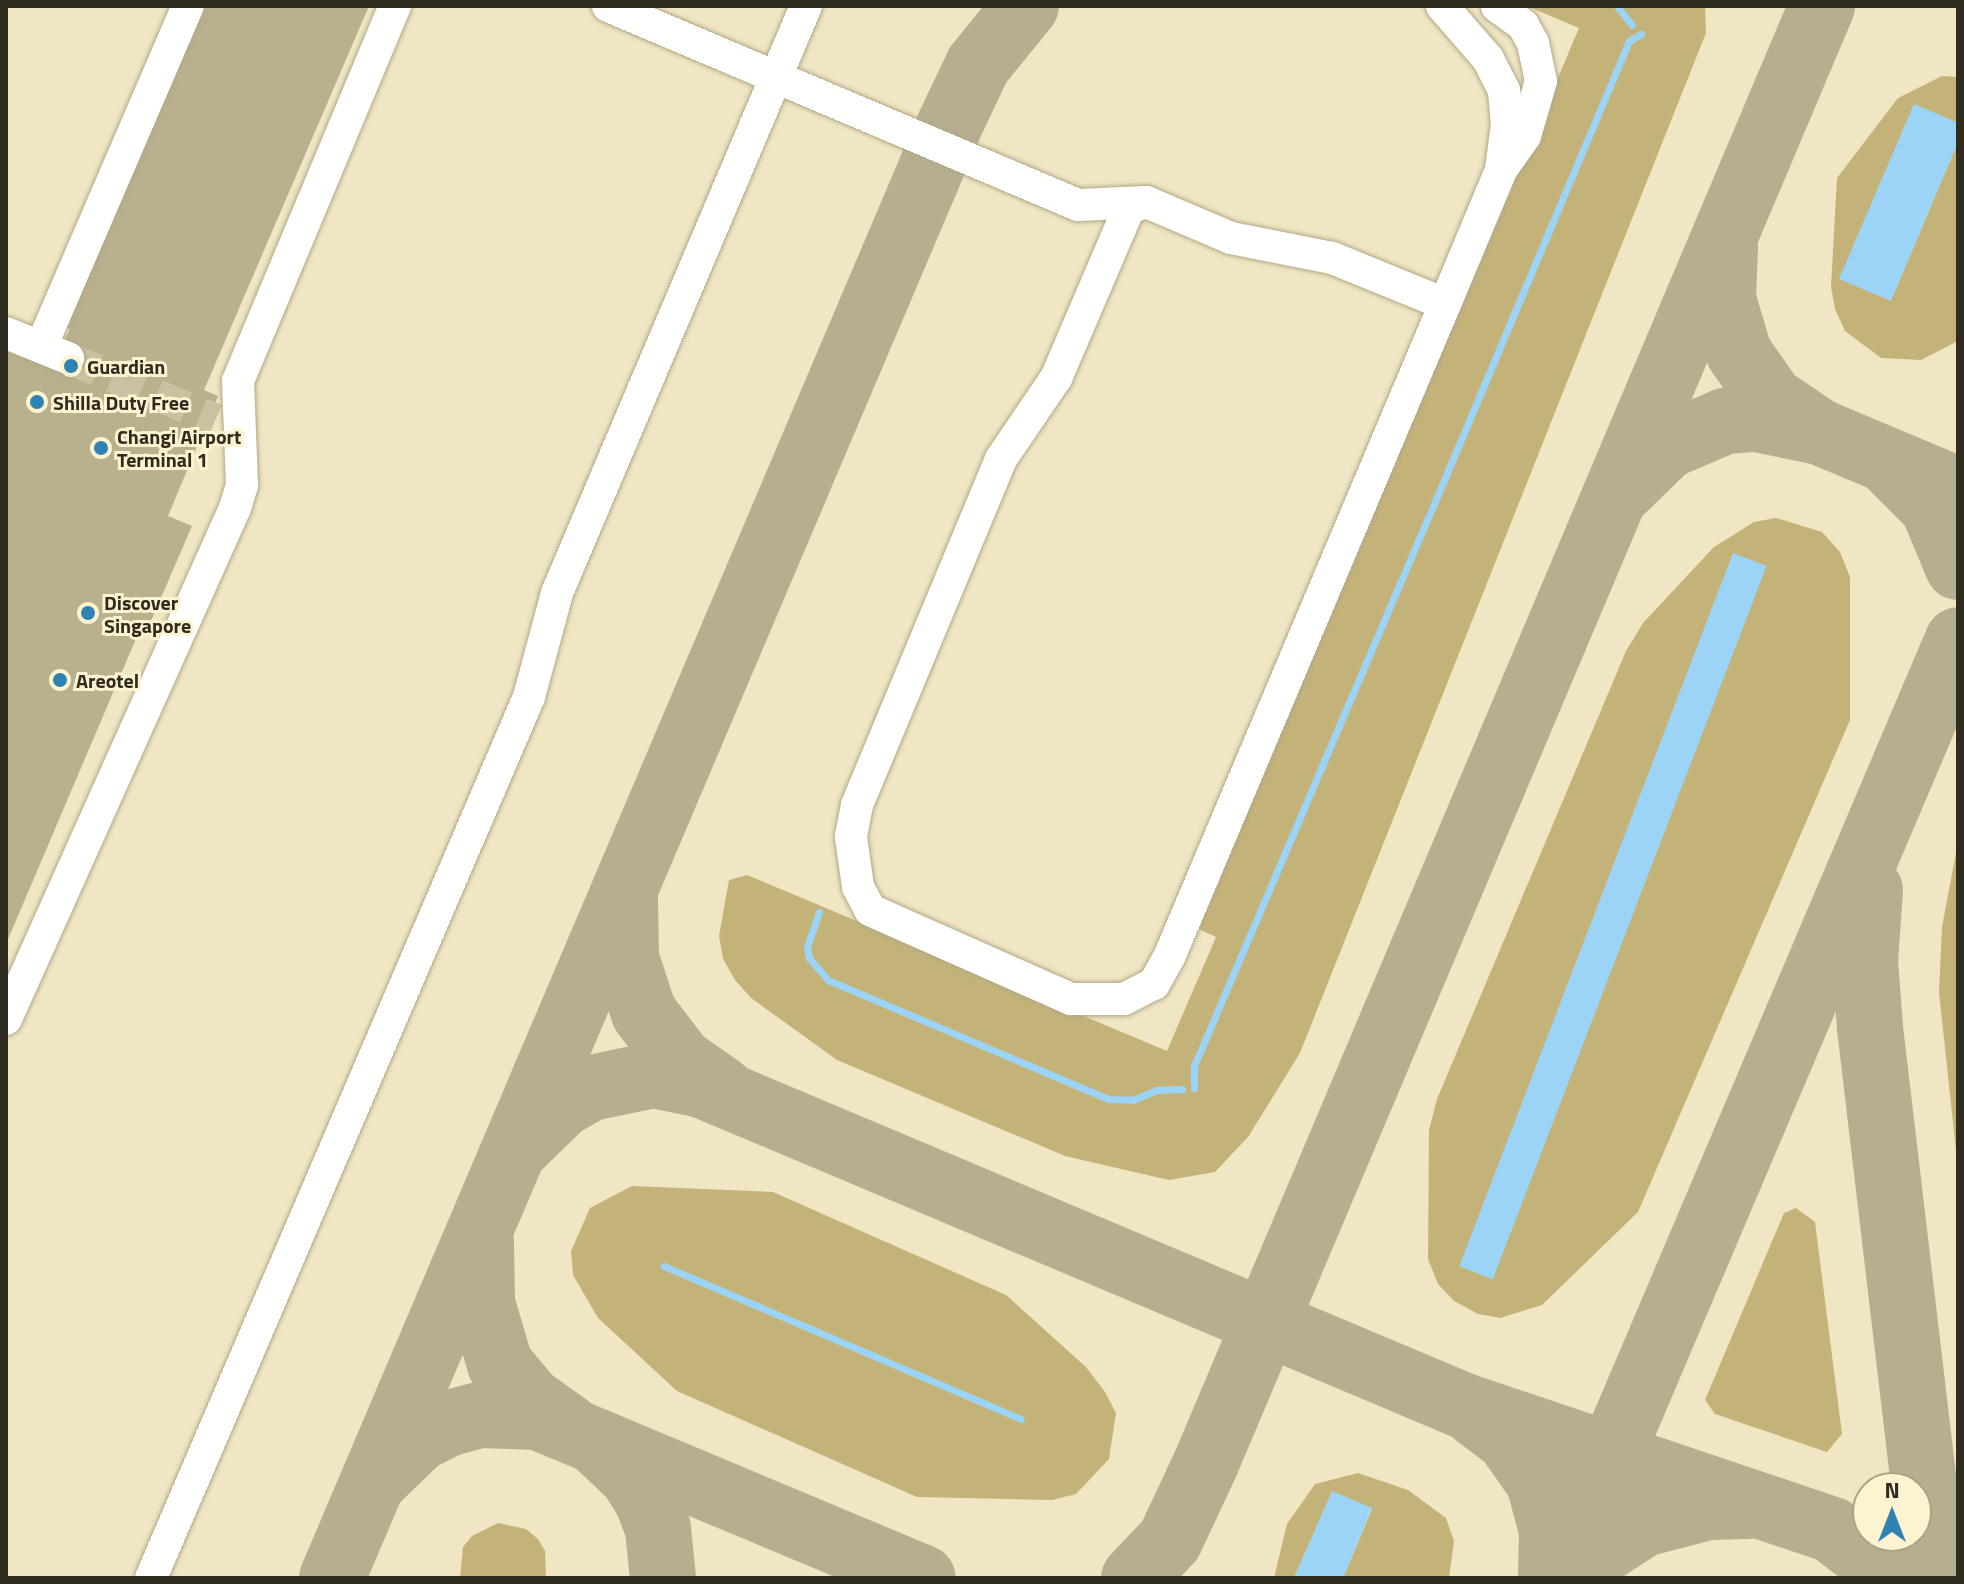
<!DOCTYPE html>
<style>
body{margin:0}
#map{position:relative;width:1964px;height:1584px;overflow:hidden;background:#f0e6c3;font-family:"Titillium Web",sans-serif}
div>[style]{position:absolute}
.green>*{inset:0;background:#c4b379}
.water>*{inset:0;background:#9cd4f8;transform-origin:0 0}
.stream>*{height:7px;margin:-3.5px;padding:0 3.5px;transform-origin:3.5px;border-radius:3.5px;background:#9cd4f8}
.taxiway>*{height:66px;margin:-33px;padding:0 33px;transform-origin:33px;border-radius:33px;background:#b6ae91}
.building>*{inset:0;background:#b9b08e}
.minor-tunnel>*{height:32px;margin-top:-16px;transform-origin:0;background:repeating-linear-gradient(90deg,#c9c1a2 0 32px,transparent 0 48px)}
.roads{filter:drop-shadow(0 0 2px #b2a887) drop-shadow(0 0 2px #b2a887)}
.minor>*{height:32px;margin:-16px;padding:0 16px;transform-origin:16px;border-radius:16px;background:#fff}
.dots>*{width:22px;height:22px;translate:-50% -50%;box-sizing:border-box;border:4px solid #fef3d0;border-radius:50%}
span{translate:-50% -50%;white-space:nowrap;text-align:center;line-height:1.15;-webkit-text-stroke:6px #fef3d0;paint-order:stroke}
.poi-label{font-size:20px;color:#2f2b1e;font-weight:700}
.left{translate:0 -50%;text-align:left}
.frame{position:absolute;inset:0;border:8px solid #2f2b1e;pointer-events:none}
.north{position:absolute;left:1852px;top:1472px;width:80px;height:80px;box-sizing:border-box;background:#fef3d0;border:2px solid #aba389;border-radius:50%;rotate:0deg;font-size:22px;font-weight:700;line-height:32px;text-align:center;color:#2f2b1e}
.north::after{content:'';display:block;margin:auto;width:28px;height:36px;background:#2f83b3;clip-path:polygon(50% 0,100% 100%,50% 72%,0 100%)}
</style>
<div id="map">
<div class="green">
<i style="clip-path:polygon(1527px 6px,1705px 6px,1706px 33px,1300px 1053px,1248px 1137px,1215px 1172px,1169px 1180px,1065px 1156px,837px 1060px,751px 998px,735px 980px,723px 959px,719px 936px,729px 880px,747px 875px,1167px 1051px,1216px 937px,1199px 929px,1579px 28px)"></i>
<i style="clip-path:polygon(1942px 76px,1958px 77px,1958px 123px,1914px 105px,1891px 300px,1958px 142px,1958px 341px,1921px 360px,1881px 358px,1845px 331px,1835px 309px,1831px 287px,1837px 178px,1898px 98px)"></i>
<i style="clip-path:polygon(1776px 518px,1822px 532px,1840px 552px,1850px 577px,1850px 720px,1638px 1212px,1542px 1305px,1500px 1318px,1478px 1314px,1454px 1301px,1438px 1284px,1428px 1259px,1429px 1130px,1437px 1099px,1626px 651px,1643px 623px,1714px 547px,1754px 522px)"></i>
<i style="clip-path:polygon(1958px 842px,1958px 1169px,1939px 992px,1942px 927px)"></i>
<i style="clip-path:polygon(632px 1186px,773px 1192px,1006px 1295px,1086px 1367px,1105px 1392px,1116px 1413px,1109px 1459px,1076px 1494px,1052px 1500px,917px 1497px,677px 1391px,598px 1318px,573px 1275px,571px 1251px,590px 1208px)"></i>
<i style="clip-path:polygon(1796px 1208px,1815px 1222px,1842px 1434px,1827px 1452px,1715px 1414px,1705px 1400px,1784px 1213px)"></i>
<i style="clip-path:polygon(1358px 1473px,1408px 1490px,1446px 1518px,1454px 1541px,1449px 1578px,1343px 1578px,1372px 1509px,1332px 1492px,1294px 1578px,1274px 1578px,1287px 1524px,1315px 1484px)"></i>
<i style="clip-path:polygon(498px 1523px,526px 1529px,538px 1539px,545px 1551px,546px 1578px,460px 1578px,463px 1547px,472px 1536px)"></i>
</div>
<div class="water">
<i style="clip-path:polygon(1914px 104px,1958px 123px,1958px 142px,1891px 301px,1839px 279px)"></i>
<i style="left:1733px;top:553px;width:36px;height:764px;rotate:21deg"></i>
<i style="clip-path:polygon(1332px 1491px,1372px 1508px,1343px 1578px,1294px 1578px)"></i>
</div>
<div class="stream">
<i style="left:1617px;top:6px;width:24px;rotate:52deg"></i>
<i style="left:1431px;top:511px;width:510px;rotate:-67.16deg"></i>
<i style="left:1629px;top:41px;width:14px;rotate:-30deg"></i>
<i style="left:819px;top:912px;width:36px;rotate:109deg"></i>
<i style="left:807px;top:946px;width:12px;rotate:81deg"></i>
<i style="left:809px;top:958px;width:29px;rotate:49deg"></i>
<i style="left:828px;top:980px;width:305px;rotate:23deg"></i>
<i style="left:1109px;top:1099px;width:24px;rotate:2deg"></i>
<i style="left:1133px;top:1100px;width:25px;rotate:-23deg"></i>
<i style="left:1156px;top:1090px;width:26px;rotate:-2deg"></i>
<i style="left:1194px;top:1088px;width:22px;rotate:-90deg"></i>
<i style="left:1194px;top:1066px;width:599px;rotate:-66.9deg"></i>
<i style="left:664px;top:1266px;width:388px;rotate:23.2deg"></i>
</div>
<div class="taxiway">
<i style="left:1725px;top:247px;width:52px;rotate:92.2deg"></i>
<i style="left:1723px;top:299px;width:56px;rotate:73.5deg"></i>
<i style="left:1739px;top:353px;width:56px;rotate:55.2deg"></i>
<i style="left:1771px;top:399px;width:55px;rotate:34deg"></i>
<i style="left:1892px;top:466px;width:58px;rotate:45deg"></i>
<i style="left:1933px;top:507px;width:65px;rotate:67.4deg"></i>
<i style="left:1622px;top:490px;width:63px;rotate:-44.4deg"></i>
<i style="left:1667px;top:446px;width:63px;rotate:-23.3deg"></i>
<i style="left:1725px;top:421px;width:31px;rotate:-4deg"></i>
<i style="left:1756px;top:419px;width:65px;rotate:11.5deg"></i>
<i style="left:1820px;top:432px;width:150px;rotate:22.8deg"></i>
<i style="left:1870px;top:890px;width:71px;rotate:94deg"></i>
<i style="left:1865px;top:961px;width:67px;rotate:85.7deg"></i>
<i style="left:1870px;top:1028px;width:554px;rotate:83.26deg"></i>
<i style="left:625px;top:897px;width:61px;rotate:89.1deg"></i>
<i style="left:626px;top:958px;width:58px;rotate:71.9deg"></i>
<i style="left:644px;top:1013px;width:61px;rotate:52.4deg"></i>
<i style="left:681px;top:1061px;width:49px;rotate:35deg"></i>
<i style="left:519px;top:1146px;width:59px;rotate:-44.3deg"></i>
<i style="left:561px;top:1105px;width:34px;rotate:-30deg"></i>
<i style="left:591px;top:1088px;width:63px;rotate:-11.8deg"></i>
<i style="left:653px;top:1075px;width:50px;rotate:11.5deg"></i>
<i style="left:702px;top:1085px;width:827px;rotate:22.84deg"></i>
<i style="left:1464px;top:1406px;width:388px;rotate:18.6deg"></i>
<i style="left:1832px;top:1530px;width:78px;rotate:37.7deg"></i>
<i style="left:481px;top:1241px;width:62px;rotate:89.1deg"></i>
<i style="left:482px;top:1303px;width:64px;rotate:73.6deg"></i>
<i style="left:500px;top:1364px;width:47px;rotate:50.2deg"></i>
<i style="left:530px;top:1400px;width:47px;rotate:35.4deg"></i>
<i style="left:1477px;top:1415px;width:39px;rotate:37deg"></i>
<i style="left:1508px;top:1438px;width:54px;rotate:54.8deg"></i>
<i style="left:1539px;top:1482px;width:51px;rotate:75.1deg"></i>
<i style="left:1552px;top:1531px;width:47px;rotate:91.2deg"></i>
<i style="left:597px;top:1443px;width:48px;rotate:43.3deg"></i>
<i style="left:632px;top:1476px;width:28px;rotate:58deg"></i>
<i style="left:647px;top:1500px;width:31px;rotate:69deg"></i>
<i style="left:658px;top:1529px;width:49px;rotate:84.2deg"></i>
<i style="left:377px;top:1479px;width:59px;rotate:-44.3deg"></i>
<i style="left:419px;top:1438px;width:34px;rotate:-26deg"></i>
<i style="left:450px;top:1423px;width:31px;rotate:-15deg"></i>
<i style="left:480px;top:1415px;width:58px;rotate:2deg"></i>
<i style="left:538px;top:1417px;width:417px;rotate:22.7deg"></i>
<i style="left:332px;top:1578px;width:1580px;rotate:-66.97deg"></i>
<i style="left:950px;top:124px;width:65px;rotate:-64.6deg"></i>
<i style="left:978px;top:65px;width:76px;rotate:-50.9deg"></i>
<i style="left:1134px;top:1578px;width:52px;rotate:-46.5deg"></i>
<i style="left:1170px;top:1540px;width:85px;rotate:-64.9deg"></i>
<i style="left:1206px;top:1463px;width:1582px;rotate:-67.08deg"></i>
<i style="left:1559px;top:1578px;width:1019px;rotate:-66.96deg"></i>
<i style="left:1572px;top:1578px;width:31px;rotate:-45deg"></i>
<i style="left:1594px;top:1556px;width:59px;rotate:-33.1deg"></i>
<i style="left:1643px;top:1524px;width:67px;rotate:-14.7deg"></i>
<i style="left:1708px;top:1507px;width:41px;rotate:-1.4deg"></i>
</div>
<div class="building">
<i style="clip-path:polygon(196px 6px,369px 6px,204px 390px,218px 396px,168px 516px,192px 526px,147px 630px,141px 627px,6px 944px,6px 341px,55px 362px,70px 329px,60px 325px)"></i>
</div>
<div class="minor-tunnel">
<i style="left:68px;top:358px;width:160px;rotate:22.7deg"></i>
</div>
<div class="roads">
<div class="minor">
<i style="left:608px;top:6px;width:510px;rotate:22.95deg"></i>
<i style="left:1078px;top:205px;width:68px;rotate:-2.5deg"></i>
<i style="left:1442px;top:6px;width:70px;rotate:49deg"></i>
<i style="left:1488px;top:59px;width:36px;rotate:63deg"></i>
<i style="left:1504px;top:91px;width:33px;rotate:85deg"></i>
<i style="left:1507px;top:124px;width:46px;rotate:97.4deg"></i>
<i style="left:1501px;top:170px;width:42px;rotate:-54.8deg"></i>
<i style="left:1525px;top:136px;width:57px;rotate:-73.8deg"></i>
<i style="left:1541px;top:81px;width:39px;rotate:-102deg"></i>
<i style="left:1533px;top:43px;width:21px;rotate:-119deg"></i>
<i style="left:1523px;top:25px;width:32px;rotate:-144deg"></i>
<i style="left:1445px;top:304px;width:122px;rotate:-157.8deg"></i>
<i style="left:1332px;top:258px;width:103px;rotate:-168.8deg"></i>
<i style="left:1231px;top:238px;width:92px;rotate:-157deg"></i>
<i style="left:1146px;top:202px;width:18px;rotate:161deg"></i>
<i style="left:1129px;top:208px;width:185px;rotate:113.2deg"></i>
<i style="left:1056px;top:378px;width:98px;rotate:124.2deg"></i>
<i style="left:1001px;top:459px;width:375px;rotate:112.6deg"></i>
<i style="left:857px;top:805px;width:33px;rotate:101deg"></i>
<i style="left:851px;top:837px;width:50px;rotate:82deg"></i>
<i style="left:858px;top:887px;width:26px;rotate:62deg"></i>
<i style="left:870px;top:910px;width:220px;rotate:23.9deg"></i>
<i style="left:1071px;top:999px;width:53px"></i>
<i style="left:1124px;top:999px;width:34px;rotate:-27deg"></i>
<i style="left:1154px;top:984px;width:33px;rotate:-61deg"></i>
<i style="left:1170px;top:955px;width:707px;rotate:-67.1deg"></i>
<i style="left:1445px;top:304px;width:145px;rotate:-67.3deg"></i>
<i style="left:6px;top:333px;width:67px;rotate:22deg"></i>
<i style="left:41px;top:347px;width:371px;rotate:-66.7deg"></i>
<i style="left:6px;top:1019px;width:560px;rotate:-65.86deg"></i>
<i style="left:235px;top:508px;width:24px;rotate:-73deg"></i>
<i style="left:242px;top:485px;width:104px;rotate:-92.2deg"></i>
<i style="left:238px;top:381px;width:407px;rotate:-67.3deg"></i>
<i style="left:151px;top:1578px;width:959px;rotate:-66.78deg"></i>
<i style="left:529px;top:697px;width:108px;rotate:-74.9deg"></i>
<i style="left:557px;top:593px;width:638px;rotate:-67.01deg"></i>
</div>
</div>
<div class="dots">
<i style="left:71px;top:366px;background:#2f83b3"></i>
<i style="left:37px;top:402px;background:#2f83b3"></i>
<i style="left:101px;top:448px;background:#2f83b3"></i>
<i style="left:88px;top:613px;background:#2f83b3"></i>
<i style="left:60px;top:680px;background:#2f83b3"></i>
</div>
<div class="poi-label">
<span class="left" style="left:87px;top:366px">Guardian</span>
<span class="left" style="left:53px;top:402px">Shilla Duty Free</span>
<span class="left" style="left:117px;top:448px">Changi Airport<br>Terminal 1</span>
<span class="left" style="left:104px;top:614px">Discover<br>Singapore</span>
<span class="left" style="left:76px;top:680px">Areotel</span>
</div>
<div class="frame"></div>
<div class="north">N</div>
</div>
